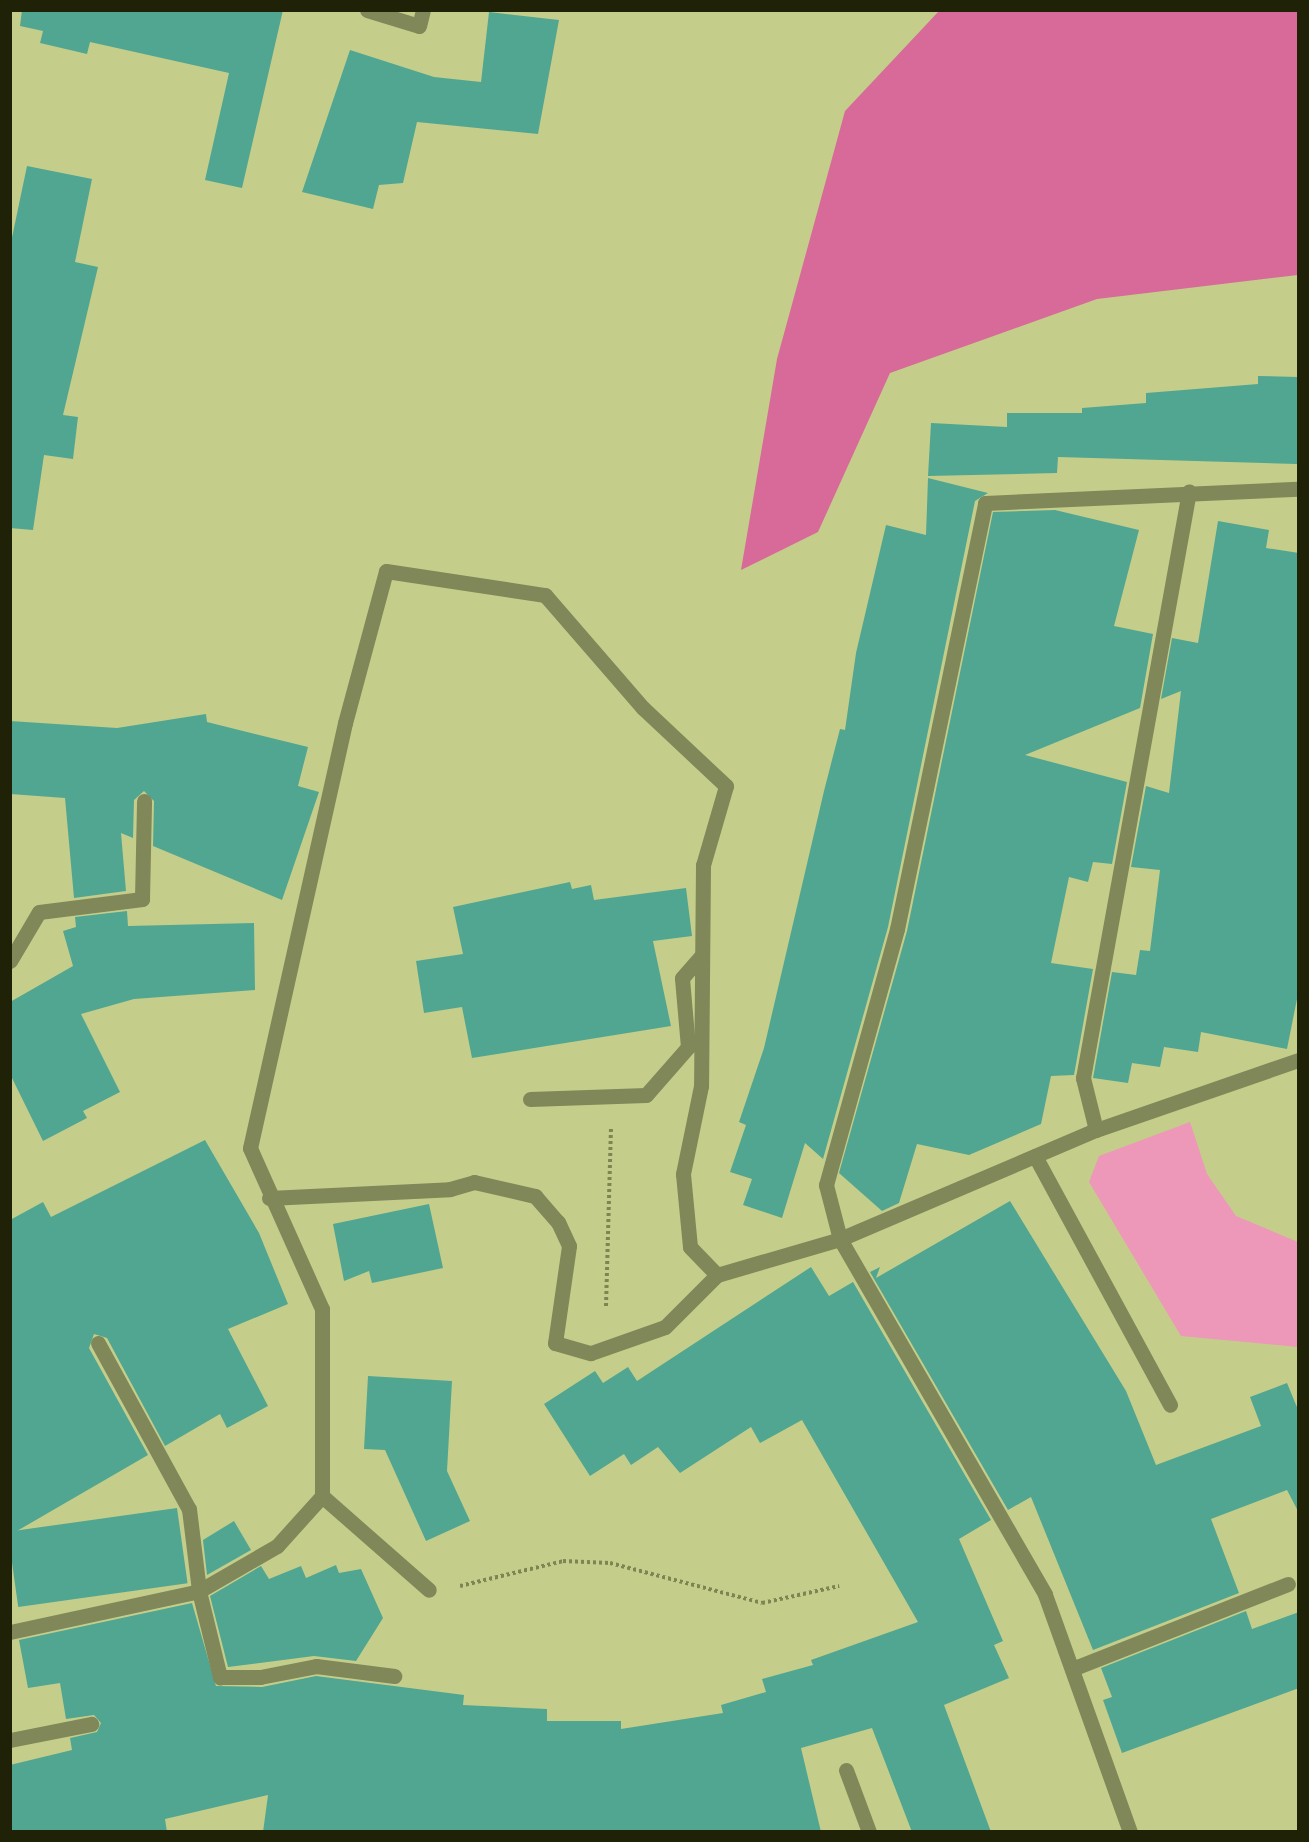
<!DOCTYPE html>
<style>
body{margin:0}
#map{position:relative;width:1309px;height:1842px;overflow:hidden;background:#c4ce8a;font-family:"PT Sans Narrow",sans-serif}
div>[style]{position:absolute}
.green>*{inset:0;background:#ed97b9}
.forest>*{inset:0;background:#d76a99}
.building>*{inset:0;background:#51a691;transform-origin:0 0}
.path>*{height:4px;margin-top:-2px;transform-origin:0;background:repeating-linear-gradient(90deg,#7e8552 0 3px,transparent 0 6px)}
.lane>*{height:15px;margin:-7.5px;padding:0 7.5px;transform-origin:7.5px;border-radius:7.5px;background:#808759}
.street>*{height:15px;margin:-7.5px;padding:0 7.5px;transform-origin:7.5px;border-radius:7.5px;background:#808759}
span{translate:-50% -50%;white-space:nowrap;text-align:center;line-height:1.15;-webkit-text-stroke:4.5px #d1db97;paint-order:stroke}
.frame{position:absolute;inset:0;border:12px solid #1f2206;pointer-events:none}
</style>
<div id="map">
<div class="green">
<i style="clip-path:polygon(1190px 1122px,1207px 1174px,1236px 1216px,1298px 1242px,1298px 1347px,1181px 1336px,1089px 1182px,1099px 1156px)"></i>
</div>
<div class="forest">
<i style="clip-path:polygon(939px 11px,1298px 11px,1298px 275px,1097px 299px,890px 373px,818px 532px,741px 570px,777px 359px,845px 111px)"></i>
</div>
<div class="building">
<i style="clip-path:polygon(22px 10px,283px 10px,242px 188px,205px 180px,229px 73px,90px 42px,87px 54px,40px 43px,43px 31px,20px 26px)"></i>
<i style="clip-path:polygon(489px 12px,559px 20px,538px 134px,417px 122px,403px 183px,379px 185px,373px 209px,302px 192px,350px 50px,434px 77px,481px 82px)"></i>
<i style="clip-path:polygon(27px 166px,92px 179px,75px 262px,98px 267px,63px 415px,78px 417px,73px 459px,44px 455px,33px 530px,10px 528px,10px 247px)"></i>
<i style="clip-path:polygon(1258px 376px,1298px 377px,1297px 464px,1058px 457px,1057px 473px,928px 476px,931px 423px,1007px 427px,1007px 413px,1082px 413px,1082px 408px,1146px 403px,1146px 393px,1258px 384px)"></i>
<i style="clip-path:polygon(928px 478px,988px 493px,975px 501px,888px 927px,823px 1159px,805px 1143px,782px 1218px,743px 1205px,752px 1179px,730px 1172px,746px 1125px,739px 1122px,764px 1048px,824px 791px,840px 729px,845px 730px,856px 653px,886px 525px,926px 535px)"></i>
<i style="clip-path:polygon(1055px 510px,1139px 530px,1114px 626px,1153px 634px,1140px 708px,1025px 755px,1127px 782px,1112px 864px,1093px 862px,1088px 882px,1069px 877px,1051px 963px,1093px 969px,1074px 1075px,1051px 1076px,1041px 1124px,969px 1155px,917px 1144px,899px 1203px,882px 1211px,839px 1173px,907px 931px,993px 512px)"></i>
<i style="clip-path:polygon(1218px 521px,1269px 530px,1266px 548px,1299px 553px,1299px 989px,1287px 1049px,1201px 1032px,1198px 1052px,1164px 1047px,1160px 1067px,1132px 1063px,1128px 1083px,1093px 1078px,1112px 972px,1136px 975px,1140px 950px,1150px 951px,1160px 870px,1131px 867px,1146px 786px,1169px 793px,1181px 691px,1161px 699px,1172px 638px,1198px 643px)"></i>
<i style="clip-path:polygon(206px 714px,207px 722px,308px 747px,298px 786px,319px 792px,282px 900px,153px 846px,154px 801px,144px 791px,134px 800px,133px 838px,121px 833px,126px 891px,74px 898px,65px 798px,10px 794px,10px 721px,117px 728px)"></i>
<i style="clip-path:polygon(570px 882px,572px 889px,591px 885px,594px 900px,686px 888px,692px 936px,653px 941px,671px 1026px,472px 1058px,462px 1007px,424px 1013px,416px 961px,463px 954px,453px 907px)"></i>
<i style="clip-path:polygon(127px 911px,128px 926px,254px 923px,255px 990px,134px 999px,81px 1014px,120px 1092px,83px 1111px,87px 1118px,43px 1141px,11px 1076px,10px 1002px,73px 966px,63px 931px,76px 927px,75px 917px)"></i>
<i style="clip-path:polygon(205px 1140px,259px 1233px,288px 1304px,228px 1329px,268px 1406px,227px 1428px,220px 1414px,165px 1446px,107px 1338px,94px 1334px,89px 1348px,148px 1455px,10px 1535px,10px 1220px,43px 1202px,51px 1217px)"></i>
<i style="clip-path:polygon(1010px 1201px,1126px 1391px,1156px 1465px,1261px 1426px,1250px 1397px,1287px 1383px,1299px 1412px,1299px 1513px,1287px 1490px,1211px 1519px,1239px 1593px,1093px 1650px,1031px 1497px,1008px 1510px,870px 1272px,880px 1267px,876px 1278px)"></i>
<i style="clip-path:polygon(429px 1204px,443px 1268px,372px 1283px,369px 1271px,344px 1281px,333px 1224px)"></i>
<i style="clip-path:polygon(811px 1267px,829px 1296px,853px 1282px,991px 1520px,959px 1539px,1003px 1641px,994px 1645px,1009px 1678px,944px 1705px,991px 1832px,912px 1832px,872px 1728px,801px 1748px,821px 1832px,263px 1832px,268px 1795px,165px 1819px,167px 1832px,10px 1832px,10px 1765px,72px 1750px,70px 1738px,97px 1732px,101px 1723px,94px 1715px,66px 1719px,60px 1683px,28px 1688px,19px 1640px,192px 1603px,216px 1686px,262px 1687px,316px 1676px,464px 1695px,463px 1705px,547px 1709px,547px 1721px,621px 1721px,621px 1729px,723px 1713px,721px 1705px,766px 1692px,762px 1679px,813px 1665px,811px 1660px,918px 1622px,802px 1420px,760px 1443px,751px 1427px,680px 1473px,658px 1447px,631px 1465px,624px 1454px,590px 1476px,544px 1404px,595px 1371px,603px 1383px,628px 1367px,637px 1381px)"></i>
<i style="clip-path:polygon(368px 1376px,452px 1381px,447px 1471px,470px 1521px,426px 1541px,385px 1450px,364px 1449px)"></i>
<i style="left:177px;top:1508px;width:76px;height:171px;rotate:82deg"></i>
<i style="clip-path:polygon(234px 1521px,251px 1550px,207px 1575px,203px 1540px)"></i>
<i style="clip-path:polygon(336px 1565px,339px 1573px,361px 1569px,383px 1618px,356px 1661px,314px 1656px,228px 1667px,210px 1596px,261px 1566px,269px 1579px,301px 1566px,306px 1578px)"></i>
<i style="clip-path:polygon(1246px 1611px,1252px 1629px,1299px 1612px,1299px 1688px,1122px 1753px,1103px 1700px,1112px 1697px,1101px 1668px)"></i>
</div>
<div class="path">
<i style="left:606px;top:1306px;width:179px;rotate:-88.4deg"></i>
<i style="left:460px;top:1586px;width:106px;rotate:-13.6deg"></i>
<i style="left:563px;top:1561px;width:47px;rotate:2.4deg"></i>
<i style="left:610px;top:1563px;width:157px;rotate:14.7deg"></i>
<i style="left:762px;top:1603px;width:79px;rotate:-12.4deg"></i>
</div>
<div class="lane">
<i style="left:545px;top:595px;width:150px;rotate:49.1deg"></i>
<i style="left:643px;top:708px;width:114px;rotate:43.2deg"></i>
<i style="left:726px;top:786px;width:82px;rotate:106.2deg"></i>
<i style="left:703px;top:865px;width:221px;rotate:90.5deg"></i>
<i style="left:701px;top:1086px;width:90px;rotate:101.6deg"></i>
<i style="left:683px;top:1174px;width:73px;rotate:84.5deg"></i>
<i style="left:690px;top:1247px;width:39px;rotate:46deg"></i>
<i style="left:530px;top:1099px;width:116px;rotate:-2deg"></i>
<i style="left:646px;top:1095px;width:64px;rotate:-48.8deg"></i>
<i style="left:688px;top:1047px;width:69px;rotate:-95deg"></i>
<i style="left:682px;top:978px;width:28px;rotate:-49deg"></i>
</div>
<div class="street">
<i style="left:367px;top:10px;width:54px;rotate:17.1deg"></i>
<i style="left:419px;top:26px;width:16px;rotate:-76deg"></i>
<i style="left:10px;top:961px;width:57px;rotate:-59.4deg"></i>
<i style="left:39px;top:912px;width:104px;rotate:-7.2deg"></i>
<i style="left:142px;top:899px;width:98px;rotate:-88.8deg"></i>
<i style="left:1096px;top:1130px;width:214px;rotate:-19.1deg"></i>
<i style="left:1035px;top:1156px;width:283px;rotate:61.5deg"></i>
<i style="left:269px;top:1198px;width:181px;rotate:-2.8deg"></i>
<i style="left:450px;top:1189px;width:25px;rotate:-16deg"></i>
<i style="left:474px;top:1182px;width:63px;rotate:12.9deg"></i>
<i style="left:535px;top:1196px;width:35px;rotate:49deg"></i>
<i style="left:558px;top:1222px;width:26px;rotate:65deg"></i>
<i style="left:569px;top:1246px;width:98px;rotate:98.2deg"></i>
<i style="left:555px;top:1343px;width:37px;rotate:16deg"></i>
<i style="left:591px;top:1353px;width:78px;rotate:-19.4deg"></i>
<i style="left:665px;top:1327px;width:74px;rotate:-45deg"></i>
<i style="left:717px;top:1275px;width:128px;rotate:-16.3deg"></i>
<i style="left:840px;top:1239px;width:278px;rotate:-23.1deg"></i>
<i style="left:1096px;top:1130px;width:54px;rotate:-104deg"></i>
<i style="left:1083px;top:1078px;width:596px;rotate:-79.76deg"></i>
<i style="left:98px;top:1343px;width:189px;rotate:61.3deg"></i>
<i style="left:189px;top:1509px;width:83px;rotate:83deg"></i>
<i style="left:199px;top:1591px;width:89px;rotate:76.3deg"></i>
<i style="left:220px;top:1677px;width:40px"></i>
<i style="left:260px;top:1677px;width:57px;rotate:-11.1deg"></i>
<i style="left:316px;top:1666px;width:79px;rotate:7.3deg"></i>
<i style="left:322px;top:1496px;width:142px;rotate:41.3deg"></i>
<i style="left:10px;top:1632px;width:193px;rotate:-12.2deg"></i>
<i style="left:199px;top:1591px;width:90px;rotate:-30deg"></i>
<i style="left:277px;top:1546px;width:67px;rotate:-48deg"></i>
<i style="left:322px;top:1496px;width:187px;rotate:-90deg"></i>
<i style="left:322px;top:1309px;width:176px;rotate:-114.1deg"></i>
<i style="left:250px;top:1148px;width:435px;rotate:-77.4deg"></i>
<i style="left:345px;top:723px;width:157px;rotate:-74.9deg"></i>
<i style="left:386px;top:571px;width:161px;rotate:8.6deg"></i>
<i style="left:1072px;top:1669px;width:232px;rotate:-21.5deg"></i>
<i style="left:10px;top:1740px;width:83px;rotate:-11.2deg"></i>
<i style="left:846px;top:1770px;width:66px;rotate:69.6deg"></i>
<i style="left:1130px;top:1832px;width:253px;rotate:-109.7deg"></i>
<i style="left:1045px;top:1594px;width:410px;rotate:-120deg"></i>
<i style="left:840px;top:1239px;width:56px;rotate:-104.5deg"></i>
<i style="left:826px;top:1185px;width:266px;rotate:-74.5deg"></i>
<i style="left:897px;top:929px;width:435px;rotate:-78.3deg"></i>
<i style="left:985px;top:503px;width:313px;rotate:-2.6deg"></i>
</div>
<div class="frame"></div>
</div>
